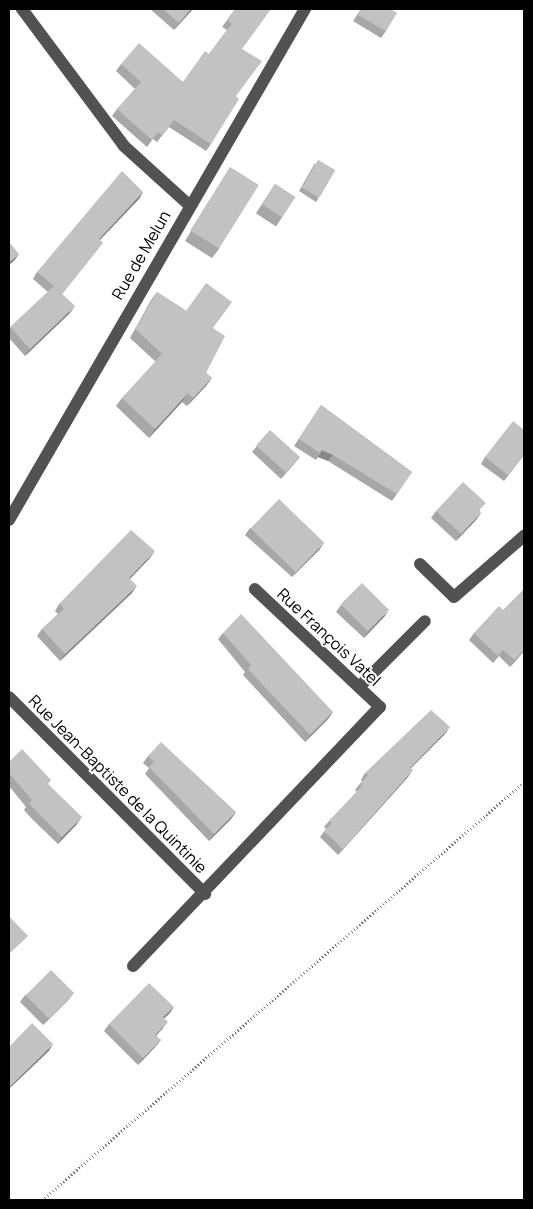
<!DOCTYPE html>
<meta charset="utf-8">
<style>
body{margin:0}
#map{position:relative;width:533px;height:1209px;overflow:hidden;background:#fff;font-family:Manrope,sans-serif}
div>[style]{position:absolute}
.path>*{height:3px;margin-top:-1.5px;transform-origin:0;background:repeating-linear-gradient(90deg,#747474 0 1px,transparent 0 3.5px)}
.minor>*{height:12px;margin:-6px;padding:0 6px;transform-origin:6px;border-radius:6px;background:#525252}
.wall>*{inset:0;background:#a7a7a7;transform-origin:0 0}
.shaded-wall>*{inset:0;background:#888}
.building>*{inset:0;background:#c2c2c2;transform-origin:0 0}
span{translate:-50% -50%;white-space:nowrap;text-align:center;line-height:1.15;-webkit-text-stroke:4px #fff;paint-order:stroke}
.street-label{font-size:16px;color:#000}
.frame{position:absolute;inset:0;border:10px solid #000;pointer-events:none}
</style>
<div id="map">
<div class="path">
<i style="left:42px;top:1200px;width:638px;rotate:-40.93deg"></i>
</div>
<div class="minor">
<i style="left:22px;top:9px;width:171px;rotate:53.3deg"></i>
<i style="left:124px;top:146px;width:88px;rotate:42.2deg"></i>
<i style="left:9px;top:520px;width:591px;rotate:-59.92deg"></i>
<i style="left:420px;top:564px;width:47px;rotate:44.1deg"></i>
<i style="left:454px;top:597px;width:93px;rotate:-41.1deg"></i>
<i style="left:359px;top:687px;width:93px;rotate:-45deg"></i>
<i style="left:9px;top:697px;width:278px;rotate:45.1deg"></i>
<i style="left:133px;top:966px;width:358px;rotate:-46.4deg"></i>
<i style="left:380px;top:707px;width:172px;rotate:-136.7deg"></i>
</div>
<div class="wall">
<i style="clip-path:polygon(150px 9px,193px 9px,174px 30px)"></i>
<i style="clip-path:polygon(235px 9px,242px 49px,236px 96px,211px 144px,206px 151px,169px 127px,157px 142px,153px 139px,147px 147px,112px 116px,117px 109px,135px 89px,116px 71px,121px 64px,183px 82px,209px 54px,227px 30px,222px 27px)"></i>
<i style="clip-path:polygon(361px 9px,391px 9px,386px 31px,381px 38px,353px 21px)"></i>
<i style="clip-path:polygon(315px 163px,318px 199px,316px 202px,299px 191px)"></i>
<i style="clip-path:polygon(230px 167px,219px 249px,212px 258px,185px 241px,224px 177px)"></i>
<i style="left:275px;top:184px;width:24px;height:35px;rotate:33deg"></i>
<i style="clip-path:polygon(143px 192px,139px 199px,100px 240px,98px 249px,62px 294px,70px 313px,25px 356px,9px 338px,9px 329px,48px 292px,33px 279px,37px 272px)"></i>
<i style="clip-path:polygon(157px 292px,213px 328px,206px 373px,212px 378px,206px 386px,187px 406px,182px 402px,149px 438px,116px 406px,122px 398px,156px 362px,130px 338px,151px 300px)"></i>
<i style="clip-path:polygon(321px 405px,412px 472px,392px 501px,328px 461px,318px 457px,316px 460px,294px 446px)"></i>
<i style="clip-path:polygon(524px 430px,524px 455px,504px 481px,481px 464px,485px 457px)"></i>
<i style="clip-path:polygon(257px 446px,300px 457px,295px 463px,281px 479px,252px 452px)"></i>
<i style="clip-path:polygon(481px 510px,479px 512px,481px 513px,476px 520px,456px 541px,431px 518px,436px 511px)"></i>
<i style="clip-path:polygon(250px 528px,320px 549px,292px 577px,245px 535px)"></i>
<i style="clip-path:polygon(150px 558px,130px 579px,132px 593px,60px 661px,37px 636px,42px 629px,58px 614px,55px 611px,59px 604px)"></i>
<i style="clip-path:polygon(341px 605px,385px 616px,364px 638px,336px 612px)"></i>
<i style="clip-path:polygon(503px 610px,524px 651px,510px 667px,499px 656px,493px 663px,469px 640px,474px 633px)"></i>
<i style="clip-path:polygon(223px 633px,333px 712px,328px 719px,305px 742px,243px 675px,245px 672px,218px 639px)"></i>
<i style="clip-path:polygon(445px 734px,411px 768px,408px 777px,338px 855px,320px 837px,326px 829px,324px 827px,329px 821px,357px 792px,355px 790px,362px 781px,361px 780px,365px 773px)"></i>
<i style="clip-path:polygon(148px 756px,236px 812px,231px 819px,209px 841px,145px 774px,149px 768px,143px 763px)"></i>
<i style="clip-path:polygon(9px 762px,48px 784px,77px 824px,58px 844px,32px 819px,24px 810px,26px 807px,9px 786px)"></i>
<i style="clip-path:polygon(25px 995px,69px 999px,43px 1025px,20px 1002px)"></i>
<i style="clip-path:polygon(174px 1007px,169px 1014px,164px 1018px,163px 1028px,156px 1036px,161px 1040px,156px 1046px,138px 1065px,104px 1031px,109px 1024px)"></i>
</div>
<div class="shaded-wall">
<i style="clip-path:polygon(191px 9px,193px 9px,174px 30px,179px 23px)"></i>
<i style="clip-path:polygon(143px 192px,139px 199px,94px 246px,99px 239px)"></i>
<i style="clip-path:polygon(19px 254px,14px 261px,9px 265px,9px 262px)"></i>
<i style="clip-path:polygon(75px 306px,70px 313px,25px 356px,30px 349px)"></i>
<i style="clip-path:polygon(212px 378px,206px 386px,187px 406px,193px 398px)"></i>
<i style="clip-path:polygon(188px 393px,182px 402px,149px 438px,155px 429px)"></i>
<i style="clip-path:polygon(322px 450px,333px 455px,328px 461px,318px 457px)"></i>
<i style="clip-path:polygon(481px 513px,476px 520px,456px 541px,461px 534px)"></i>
<i style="clip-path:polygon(324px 543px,320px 549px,292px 577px,297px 571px)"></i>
<i style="clip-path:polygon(155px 551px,150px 558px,124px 585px,129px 578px)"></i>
<i style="clip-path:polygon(137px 586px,132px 593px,60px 661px,65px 654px)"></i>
<i style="clip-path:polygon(389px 610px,385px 616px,364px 638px,369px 631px)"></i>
<i style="clip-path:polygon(524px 650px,524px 651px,510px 667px,515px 660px)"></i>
<i style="clip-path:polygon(333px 712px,328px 719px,305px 742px,310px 735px)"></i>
<i style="clip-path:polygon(450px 727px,445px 734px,405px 774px,410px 768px)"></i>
<i style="clip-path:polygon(413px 770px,408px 777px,338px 855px,343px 849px)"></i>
<i style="clip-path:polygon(236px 812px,231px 819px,209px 841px,214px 834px)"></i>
<i style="clip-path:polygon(82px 817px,77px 824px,58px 844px,62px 837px)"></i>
<i style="clip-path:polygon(74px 993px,69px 999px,43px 1025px,48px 1019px)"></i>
<i style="clip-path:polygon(174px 1007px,169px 1014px,158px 1024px,163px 1017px)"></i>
<i style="clip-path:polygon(168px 1022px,163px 1028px,150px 1042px,155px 1035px)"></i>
<i style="clip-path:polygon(161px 1040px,156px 1046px,138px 1065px,143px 1058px)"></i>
<i style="clip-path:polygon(53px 1044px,49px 1051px,9px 1089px,9px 1087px)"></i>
</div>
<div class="building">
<i style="clip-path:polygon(163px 9px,191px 9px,179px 23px)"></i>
<i style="clip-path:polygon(235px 9px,271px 9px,242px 49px,262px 61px,236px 96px,239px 99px,211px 144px,174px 120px,162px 135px,158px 132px,152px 140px,117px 109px,141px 82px,121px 64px,139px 43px,183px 82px,205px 51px,209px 54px,232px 24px,227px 20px)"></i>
<i style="clip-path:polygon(362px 9px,391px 9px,397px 13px,386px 31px,358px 15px)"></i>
<i style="left:318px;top:160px;width:20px;height:32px;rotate:30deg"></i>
<i style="left:230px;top:167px;width:34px;height:75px;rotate:32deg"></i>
<i style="clip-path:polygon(122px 171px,143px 192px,99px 239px,103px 243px,62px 294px,58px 290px,75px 306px,30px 349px,10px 327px,54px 286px,37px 272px)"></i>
<i style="left:275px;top:184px;width:24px;height:24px;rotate:33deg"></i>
<i style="clip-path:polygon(9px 242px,19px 254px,9px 262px)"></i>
<i style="clip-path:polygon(206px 283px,232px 302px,213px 328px,225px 336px,206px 373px,212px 378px,193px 398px,188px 393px,155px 429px,122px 398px,162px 354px,135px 329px,157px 292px,186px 311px)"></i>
<i style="clip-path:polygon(321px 405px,412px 472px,397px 494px,333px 455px,322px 450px,320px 453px,299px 439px)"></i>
<i style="clip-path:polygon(513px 421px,524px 430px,524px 454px,508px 475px,485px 457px)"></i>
<i style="left:270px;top:430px;width:40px;height:21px;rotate:42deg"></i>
<i style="clip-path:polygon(463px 482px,486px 503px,478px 511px,481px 513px,461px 534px,436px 511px)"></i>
<i style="left:279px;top:499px;width:63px;height:41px;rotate:44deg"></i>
<i style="clip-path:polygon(131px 530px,155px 551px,129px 578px,137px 586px,65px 654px,42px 629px,64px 609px,59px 604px)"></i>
<i style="left:362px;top:583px;width:38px;height:30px;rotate:45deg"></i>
<i style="clip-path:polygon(524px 589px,524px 650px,515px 660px,503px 650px,498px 656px,474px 633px,499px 606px,503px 610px)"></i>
<i style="clip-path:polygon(241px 614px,333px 712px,310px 735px,248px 669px,251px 665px,223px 633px)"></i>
<i style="clip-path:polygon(431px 710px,450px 727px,410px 768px,413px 770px,343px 849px,324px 831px,332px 823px,329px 821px,362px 786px,360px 784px,368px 775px,365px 773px)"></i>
<i style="clip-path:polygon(161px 742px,236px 812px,214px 834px,149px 767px,154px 762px,148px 756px)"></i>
<i style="clip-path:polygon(22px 749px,51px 780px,48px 784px,82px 817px,62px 837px,37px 812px,29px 803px,32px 800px,9px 773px,9px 762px)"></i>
<i style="clip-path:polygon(9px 916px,28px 936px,9px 954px)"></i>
<i style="left:51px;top:970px;width:33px;height:36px;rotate:45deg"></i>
<i style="clip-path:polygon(149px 983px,174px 1007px,163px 1017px,168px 1022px,155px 1035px,161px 1040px,143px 1058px,109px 1024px)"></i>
<i style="clip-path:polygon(32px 1023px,53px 1044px,9px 1087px,9px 1047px)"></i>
</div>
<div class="street-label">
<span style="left:141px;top:255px;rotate:-60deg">Rue de Melun</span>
<span style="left:329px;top:637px;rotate:43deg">Rue François Vatel</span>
<span style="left:118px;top:784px;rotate:45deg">Rue Jean-Baptiste de la Quintinie</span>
</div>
<div class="frame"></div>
</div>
